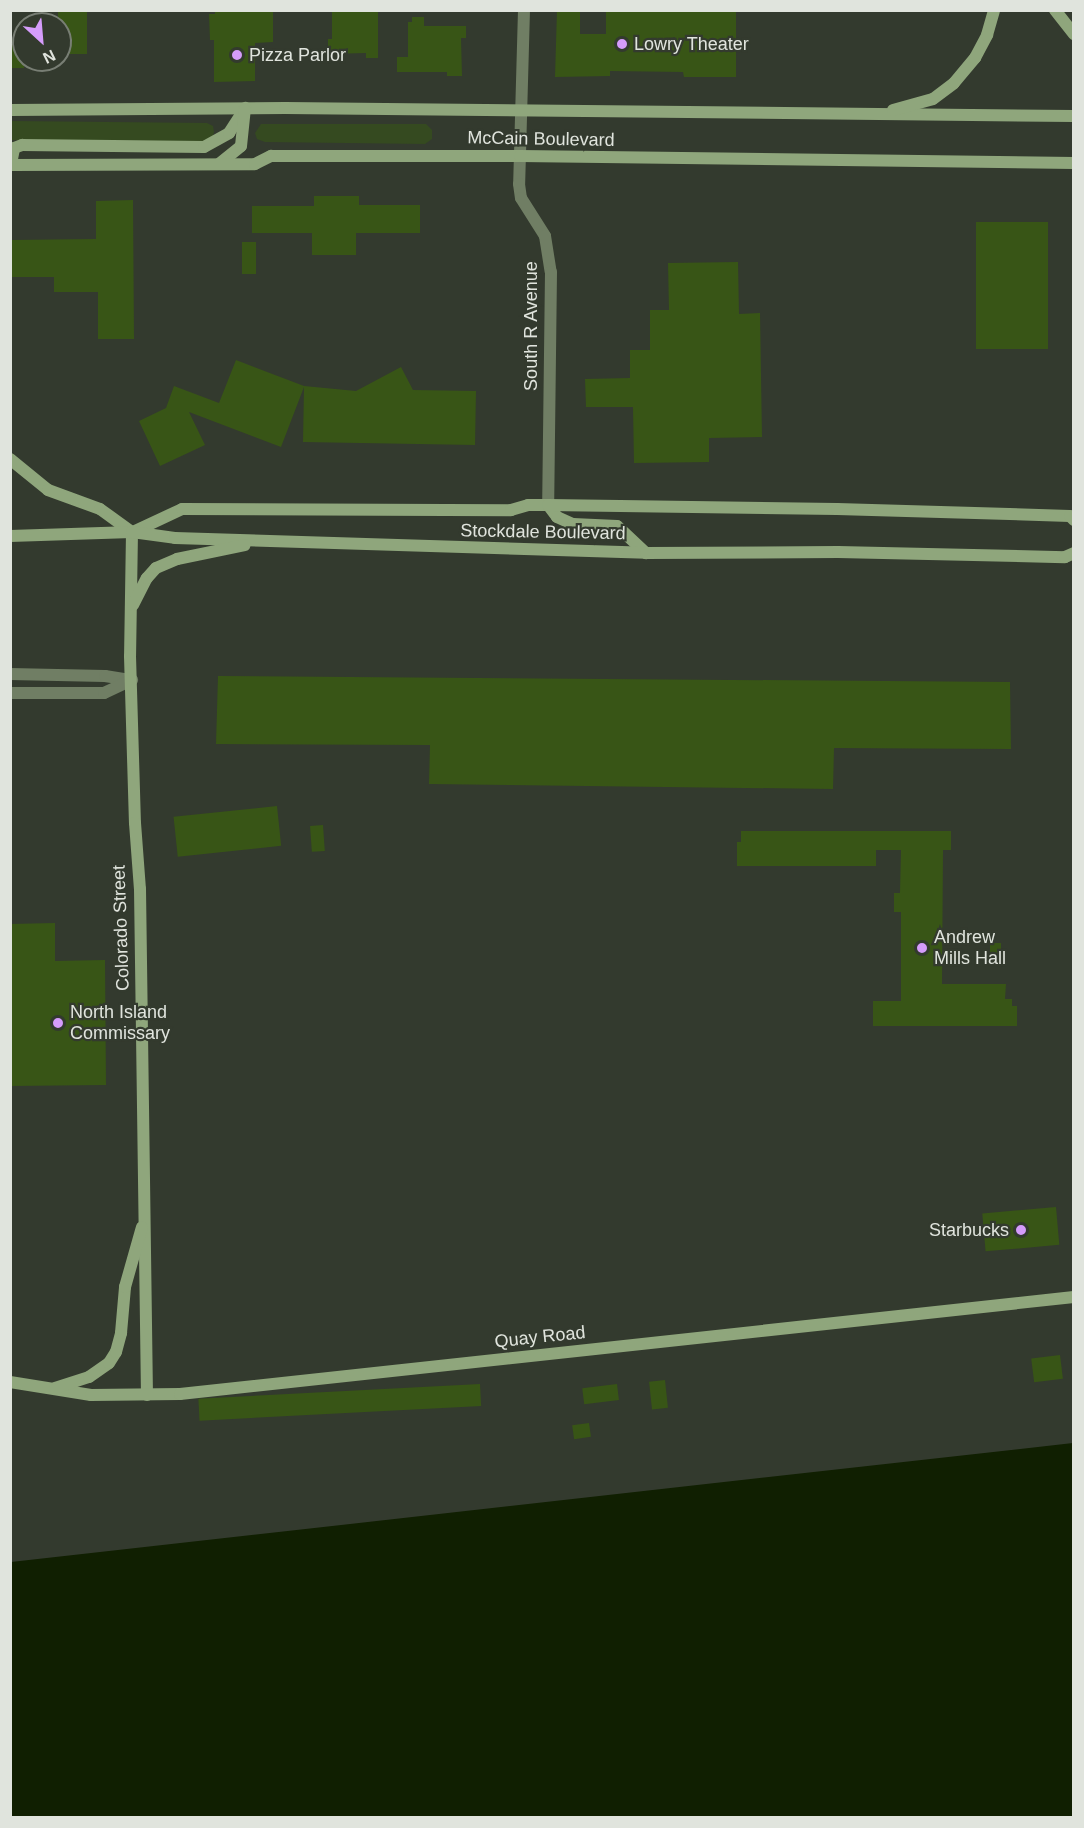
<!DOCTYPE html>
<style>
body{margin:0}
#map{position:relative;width:1084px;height:1828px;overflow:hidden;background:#333a2e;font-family:Helvetica,sans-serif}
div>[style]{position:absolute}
.green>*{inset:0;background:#354a20}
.water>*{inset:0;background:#101f01}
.building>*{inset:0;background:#385516;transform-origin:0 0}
.street>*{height:12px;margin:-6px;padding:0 6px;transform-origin:6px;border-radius:6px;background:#707e64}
.secondary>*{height:12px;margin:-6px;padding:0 6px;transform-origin:6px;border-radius:6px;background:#8fa67c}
.dots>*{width:16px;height:16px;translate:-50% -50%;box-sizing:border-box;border:3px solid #333a2e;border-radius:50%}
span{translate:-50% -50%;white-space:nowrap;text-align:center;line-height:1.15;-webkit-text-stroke:4.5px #333a2e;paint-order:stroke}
.poi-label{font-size:18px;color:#e0e4dd}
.left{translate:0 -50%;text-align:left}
.right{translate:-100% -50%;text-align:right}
.street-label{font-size:18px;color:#e0e4dd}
.frame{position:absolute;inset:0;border:12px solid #e0e4dd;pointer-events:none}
.north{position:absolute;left:12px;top:12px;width:60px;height:60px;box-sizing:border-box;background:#333a2e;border:2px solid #787e74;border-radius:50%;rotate:154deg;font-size:16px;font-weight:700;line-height:24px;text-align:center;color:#e0e4dd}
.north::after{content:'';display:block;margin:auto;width:21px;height:27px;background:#d59cfb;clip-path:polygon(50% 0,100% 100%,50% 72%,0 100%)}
</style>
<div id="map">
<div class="green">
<i style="clip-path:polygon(11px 121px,207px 123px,213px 126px,214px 132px,212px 139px,205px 142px,11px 140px)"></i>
<i style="clip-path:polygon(261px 124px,426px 124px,432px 130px,432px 139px,425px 144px,265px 142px,257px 139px,255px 133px)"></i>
</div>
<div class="water">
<i style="clip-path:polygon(1073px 1443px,1073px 1817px,11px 1817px,11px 1562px)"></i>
</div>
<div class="building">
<i style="left:58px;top:10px;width:29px;height:44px"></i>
<i style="clip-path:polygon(215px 10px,273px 10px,273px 42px,255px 43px,255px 81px,214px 82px,214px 40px,210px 40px,209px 14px,215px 14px)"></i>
<i style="clip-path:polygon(332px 10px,378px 10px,378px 58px,366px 58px,366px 53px,328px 54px,328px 39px,332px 39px)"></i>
<i style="clip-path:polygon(557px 10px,580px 10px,580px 34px,606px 34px,606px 10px,736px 10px,736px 77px,684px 77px,683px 72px,610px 71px,610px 76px,555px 77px)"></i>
<i style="clip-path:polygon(412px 17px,424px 17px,424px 26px,466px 26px,466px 38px,461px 38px,462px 76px,447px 76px,447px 72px,397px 72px,397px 57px,408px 57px,408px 22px,412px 22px)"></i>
<i style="left:10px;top:39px;width:14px;height:29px"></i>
<i style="clip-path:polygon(314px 196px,359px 196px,359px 205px,420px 205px,420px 233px,356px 233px,356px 255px,312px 255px,312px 233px,252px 233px,252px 206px,314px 206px)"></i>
<i style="clip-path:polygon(133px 200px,134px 339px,98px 339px,98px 292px,54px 292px,54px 277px,10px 277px,10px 240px,96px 239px,96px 201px)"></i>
<i style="left:976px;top:222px;width:72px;height:127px"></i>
<i style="left:242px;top:242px;width:14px;height:32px"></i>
<i style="clip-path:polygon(738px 262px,739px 314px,760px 313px,762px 437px,709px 438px,709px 462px,634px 463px,633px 407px,586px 407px,585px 379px,630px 378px,630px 350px,650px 350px,650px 310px,669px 310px,668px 263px)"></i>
<i style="clip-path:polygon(236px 360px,304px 386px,356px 391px,401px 367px,413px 390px,476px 391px,475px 445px,303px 442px,304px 387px,281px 447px,189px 412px,205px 445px,160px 466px,139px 421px,166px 408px,174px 386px,219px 403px)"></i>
<i style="clip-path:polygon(218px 676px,1010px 682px,1011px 749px,834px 748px,833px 789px,429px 784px,430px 745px,216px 744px)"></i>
<i style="left:277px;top:806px;width:40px;height:104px;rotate:84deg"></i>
<i style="left:323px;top:825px;width:26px;height:13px;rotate:86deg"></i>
<i style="clip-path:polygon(741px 831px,951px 831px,951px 850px,943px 850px,942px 984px,1006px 984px,1005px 999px,1012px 999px,1012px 1006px,1017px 1006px,1017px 1026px,873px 1026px,873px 1001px,901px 1001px,901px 912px,894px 912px,894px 893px,900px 893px,901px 850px,876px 850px,876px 866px,737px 866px,737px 842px,741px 842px)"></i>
<i style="clip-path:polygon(55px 923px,55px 961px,105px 960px,106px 1085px,10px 1086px,10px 924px)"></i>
<i style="left:990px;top:943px;width:11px;height:11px"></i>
<i style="left:1056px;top:1207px;width:38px;height:74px;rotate:85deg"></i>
<i style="left:1060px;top:1355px;width:24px;height:29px;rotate:83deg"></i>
<i style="left:665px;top:1380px;width:28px;height:16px;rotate:84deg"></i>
<i style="left:480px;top:1384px;width:22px;height:282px;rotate:87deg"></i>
<i style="left:617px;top:1384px;width:16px;height:35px;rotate:83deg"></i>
<i style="left:589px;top:1423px;width:14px;height:17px;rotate:82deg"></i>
</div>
<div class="street">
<i style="left:524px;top:10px;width:174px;rotate:91.6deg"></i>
<i style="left:519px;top:184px;width:14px;rotate:82deg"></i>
<i style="left:521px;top:198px;width:45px;rotate:57.7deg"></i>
<i style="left:545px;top:236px;width:36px;rotate:81deg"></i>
<i style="left:551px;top:272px;width:233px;rotate:90.7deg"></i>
<i style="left:10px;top:674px;width:95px;rotate:1.2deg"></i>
<i style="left:105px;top:676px;width:25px;rotate:9deg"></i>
<i style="left:10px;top:693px;width:94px"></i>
<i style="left:104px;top:693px;width:31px;rotate:-25deg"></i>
</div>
<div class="secondary">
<i style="left:1055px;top:10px;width:31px;rotate:52deg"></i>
<i style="left:10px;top:110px;width:275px;rotate:-0.4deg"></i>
<i style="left:285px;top:108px;width:789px;rotate:0.58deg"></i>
<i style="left:893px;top:110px;width:41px;rotate:-15.4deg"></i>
<i style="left:933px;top:99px;width:26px;rotate:-37deg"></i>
<i style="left:954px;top:83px;width:33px;rotate:-50deg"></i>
<i style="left:975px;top:58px;width:26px;rotate:-62deg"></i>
<i style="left:987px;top:35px;width:26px;rotate:-74deg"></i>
<i style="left:11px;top:164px;width:16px;rotate:-79deg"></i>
<i style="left:14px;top:148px;width:9px;rotate:-21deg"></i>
<i style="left:22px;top:145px;width:182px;rotate:0.6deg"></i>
<i style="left:204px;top:147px;width:29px;rotate:-29deg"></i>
<i style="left:229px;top:133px;width:30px;rotate:-57deg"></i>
<i style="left:219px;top:164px;width:28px;rotate:-39deg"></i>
<i style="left:241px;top:146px;width:36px;rotate:-84deg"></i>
<i style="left:10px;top:165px;width:245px;rotate:-0.2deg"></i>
<i style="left:255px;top:164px;width:18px;rotate:-27deg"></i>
<i style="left:271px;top:156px;width:249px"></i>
<i style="left:520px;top:156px;width:554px;rotate:0.72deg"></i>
<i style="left:10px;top:459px;width:49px;rotate:39.2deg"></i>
<i style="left:48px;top:490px;width:55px;rotate:20.1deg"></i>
<i style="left:100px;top:509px;width:39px;rotate:36deg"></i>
<i style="left:548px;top:505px;width:15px;rotate:53deg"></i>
<i style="left:557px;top:517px;width:17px;rotate:24deg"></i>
<i style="left:573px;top:524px;width:44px;rotate:2.6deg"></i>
<i style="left:617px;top:526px;width:40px;rotate:43deg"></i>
<i style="left:132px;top:532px;width:124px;rotate:90.9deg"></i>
<i style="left:130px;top:656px;width:167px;rotate:88.3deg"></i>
<i style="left:135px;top:823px;width:66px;rotate:85.7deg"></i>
<i style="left:140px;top:889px;width:506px;rotate:89.21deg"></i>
<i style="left:133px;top:532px;width:54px;rotate:-25.1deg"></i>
<i style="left:182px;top:509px;width:329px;rotate:0.2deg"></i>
<i style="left:511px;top:510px;width:18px;rotate:-16deg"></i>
<i style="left:528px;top:505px;width:20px"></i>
<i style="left:548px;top:505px;width:289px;rotate:0.8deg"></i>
<i style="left:837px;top:509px;width:233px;rotate:1.7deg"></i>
<i style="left:1070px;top:516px;width:6px;rotate:45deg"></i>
<i style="left:10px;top:536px;width:122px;rotate:-1.9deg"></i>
<i style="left:132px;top:532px;width:43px;rotate:7.9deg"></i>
<i style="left:175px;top:538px;width:471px;rotate:1.8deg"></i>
<i style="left:646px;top:553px;width:192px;rotate:-0.3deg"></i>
<i style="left:838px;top:552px;width:227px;rotate:1.3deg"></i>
<i style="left:1065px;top:557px;width:10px;rotate:-24deg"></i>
<i style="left:133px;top:605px;width:30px;rotate:-63deg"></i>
<i style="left:147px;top:578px;width:13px;rotate:-48deg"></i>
<i style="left:156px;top:568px;width:23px;rotate:-23deg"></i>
<i style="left:177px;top:559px;width:69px;rotate:-11.6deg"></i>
<i style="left:10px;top:1382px;width:82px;rotate:9.1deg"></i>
<i style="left:91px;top:1395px;width:89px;rotate:-0.6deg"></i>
<i style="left:180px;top:1394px;width:899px;rotate:-6.19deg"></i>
<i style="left:55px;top:1388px;width:36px;rotate:-18deg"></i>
<i style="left:89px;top:1377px;width:24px;rotate:-35deg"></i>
<i style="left:109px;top:1363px;width:13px;rotate:-58deg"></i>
<i style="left:116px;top:1352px;width:20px;rotate:-75deg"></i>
<i style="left:121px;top:1333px;width:46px;rotate:-85deg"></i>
<i style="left:125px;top:1287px;width:62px;rotate:-74.2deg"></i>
</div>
<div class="dots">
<i style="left:622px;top:44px;background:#d59cfb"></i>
<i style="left:237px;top:55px;background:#d59cfb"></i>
<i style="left:922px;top:948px;background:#d59cfb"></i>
<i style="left:58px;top:1023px;background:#d59cfb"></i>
<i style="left:1021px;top:1230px;background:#d59cfb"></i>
</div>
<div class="poi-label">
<span class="left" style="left:634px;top:44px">Lowry Theater</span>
<span class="left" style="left:249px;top:55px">Pizza Parlor</span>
<span class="left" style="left:934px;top:948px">Andrew<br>Mills Hall</span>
<span class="left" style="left:70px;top:1023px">North Island<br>Commissary</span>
<span class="right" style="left:1009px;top:1230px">Starbucks</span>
</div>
<div class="street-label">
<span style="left:541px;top:139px;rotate:1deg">McCain Boulevard</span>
<span style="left:531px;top:326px;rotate:-90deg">South R Avenue</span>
<span style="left:543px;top:532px;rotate:1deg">Stockdale Boulevard</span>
<span style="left:121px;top:928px;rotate:-92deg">Colorado Street</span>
<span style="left:540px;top:1337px;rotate:-6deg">Quay Road</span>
</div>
<div class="frame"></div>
<div class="north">N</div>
</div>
